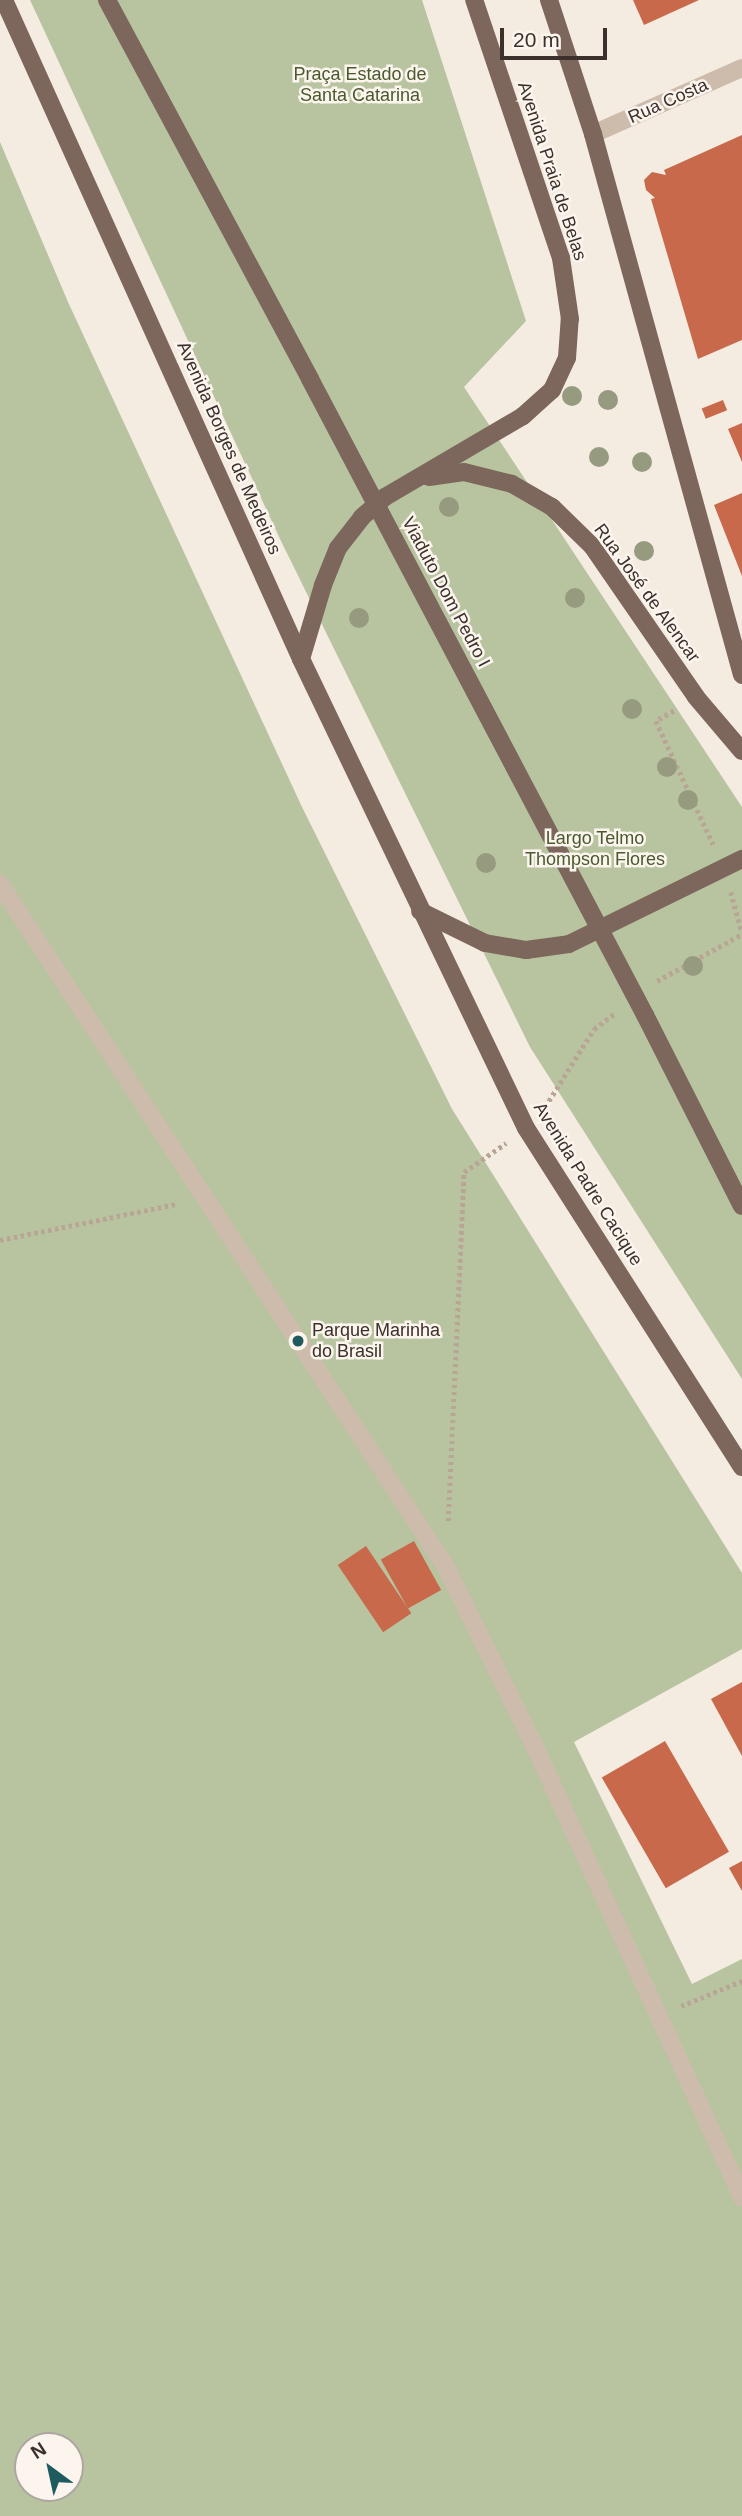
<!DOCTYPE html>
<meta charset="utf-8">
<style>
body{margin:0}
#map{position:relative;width:742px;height:2516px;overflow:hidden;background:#f4ebe1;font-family:Helvetica,sans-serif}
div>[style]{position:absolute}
.green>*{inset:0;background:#b8c4a0}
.building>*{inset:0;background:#c8694b;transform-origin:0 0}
.path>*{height:4.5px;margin-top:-2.25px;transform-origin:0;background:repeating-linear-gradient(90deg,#b9a596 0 3.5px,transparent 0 7px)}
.minor>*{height:18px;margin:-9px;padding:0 9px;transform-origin:9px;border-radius:9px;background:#cdbbac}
.major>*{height:18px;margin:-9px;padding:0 9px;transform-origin:9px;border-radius:9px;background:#7d675c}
.major-bridge>*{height:18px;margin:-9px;padding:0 9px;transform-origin:9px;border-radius:9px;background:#7d675c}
.trees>*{width:20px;height:20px;margin:-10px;border-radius:50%;background:#969b7f}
.dots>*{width:19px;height:19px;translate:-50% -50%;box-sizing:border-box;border:4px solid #fbf5ee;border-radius:50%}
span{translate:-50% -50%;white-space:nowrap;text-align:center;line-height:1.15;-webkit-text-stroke:5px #fbf5ee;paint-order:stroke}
.park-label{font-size:18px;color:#4a5a2e}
.street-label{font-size:18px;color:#3b302b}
.poi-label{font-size:18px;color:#3b302b}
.left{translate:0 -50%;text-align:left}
.north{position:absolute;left:14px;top:2432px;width:70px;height:70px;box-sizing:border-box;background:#fbf5ee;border:2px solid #aea6a0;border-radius:50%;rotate:327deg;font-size:19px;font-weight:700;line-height:28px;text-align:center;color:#3b302b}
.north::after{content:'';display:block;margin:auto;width:24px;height:32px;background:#1f5a5e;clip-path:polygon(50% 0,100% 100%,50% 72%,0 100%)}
.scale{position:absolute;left:500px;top:28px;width:107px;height:32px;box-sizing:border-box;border:4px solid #3b302b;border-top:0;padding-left:9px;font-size:21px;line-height:24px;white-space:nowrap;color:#3b302b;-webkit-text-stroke:5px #fbf5ee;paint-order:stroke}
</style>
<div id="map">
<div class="green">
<i style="clip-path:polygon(30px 0,422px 0,526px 321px,464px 387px,742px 807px,742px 1379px,530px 1047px,281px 541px)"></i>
<i style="clip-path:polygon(evenodd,0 142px,68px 302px,302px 807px,452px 1109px,742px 1573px,742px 1649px,574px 1742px,692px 1984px,742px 1959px,742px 2516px,0 2516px,0 142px,28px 2446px,70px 2446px,70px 2488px,28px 2488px,28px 2446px)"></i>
</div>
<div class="building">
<i style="clip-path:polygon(633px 0,699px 0,644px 25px)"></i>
<i style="clip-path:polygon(742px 135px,742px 340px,698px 359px,651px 199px,655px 198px,646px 190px,644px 180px,652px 172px,666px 175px,664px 170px)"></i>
<i style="left:723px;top:400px;width:11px;height:23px;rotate:68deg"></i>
<i style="clip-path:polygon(742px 423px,742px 462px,728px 429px)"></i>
<i style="clip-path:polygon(742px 493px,742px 576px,714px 505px)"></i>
<i style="left:414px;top:1541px;width:56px;height:38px;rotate:61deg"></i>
<i style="left:366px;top:1546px;width:81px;height:34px;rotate:56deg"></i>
<i style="clip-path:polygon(742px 1682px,742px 1756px,711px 1699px)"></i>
<i style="left:665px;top:1741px;width:128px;height:73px;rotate:60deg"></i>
<i style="clip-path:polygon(742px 1861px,742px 1891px,729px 1868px)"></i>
</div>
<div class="path">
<i style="left:674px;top:711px;width:21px;rotate:151deg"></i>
<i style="left:656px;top:721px;width:136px;rotate:65.1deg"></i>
<i style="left:731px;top:892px;width:42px;rotate:75deg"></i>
<i style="left:657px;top:981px;width:97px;rotate:-28.9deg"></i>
<i style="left:545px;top:1107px;width:92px;rotate:-57.9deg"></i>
<i style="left:594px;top:1029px;width:25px;rotate:-37deg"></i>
<i style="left:0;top:1240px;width:181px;rotate:-11.5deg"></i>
<i style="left:448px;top:1521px;width:349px;rotate:-87.4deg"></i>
<i style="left:464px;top:1172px;width:51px;rotate:-34.6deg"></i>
<i style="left:681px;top:2006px;width:66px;rotate:-22.3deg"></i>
</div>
<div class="minor">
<i style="left:593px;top:134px;width:163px;rotate:-23.9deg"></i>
<i style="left:0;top:884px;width:816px;rotate:56.86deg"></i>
<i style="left:446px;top:1567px;width:201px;rotate:63.7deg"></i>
<i style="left:535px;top:1747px;width:496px;rotate:65.3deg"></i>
</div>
<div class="major">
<i style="left:4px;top:0;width:723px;rotate:65.74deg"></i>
<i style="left:301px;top:659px;width:520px;rotate:64.37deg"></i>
<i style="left:526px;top:1128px;width:402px;rotate:57.5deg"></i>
<i style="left:107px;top:0;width:430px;rotate:61.8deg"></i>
<i style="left:549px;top:0;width:141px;rotate:71.8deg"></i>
<i style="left:593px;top:134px;width:561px;rotate:74.6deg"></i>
<i style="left:429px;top:477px;width:35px;rotate:-8deg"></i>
<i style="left:464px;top:472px;width:49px;rotate:14deg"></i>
<i style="left:512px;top:484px;width:46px;rotate:29.9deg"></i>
<i style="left:552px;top:507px;width:56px;rotate:44.3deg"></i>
<i style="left:592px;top:546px;width:183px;rotate:55.4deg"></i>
<i style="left:696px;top:697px;width:71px;rotate:49.6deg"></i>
<i style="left:301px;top:659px;width:77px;rotate:-73.4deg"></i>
<i style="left:323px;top:585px;width:40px;rotate:-68deg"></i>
<i style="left:338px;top:548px;width:39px;rotate:-52deg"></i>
<i style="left:362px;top:517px;width:30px;rotate:-41deg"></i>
<i style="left:385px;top:497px;width:160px;rotate:-30.4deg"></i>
<i style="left:523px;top:416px;width:39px;rotate:-42deg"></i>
<i style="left:552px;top:390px;width:35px;rotate:-65deg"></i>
<i style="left:567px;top:358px;width:39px;rotate:-86deg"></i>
<i style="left:570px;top:319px;width:62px;rotate:-98.4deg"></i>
<i style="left:561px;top:258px;width:272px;rotate:-108.6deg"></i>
<i style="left:420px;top:911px;width:72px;rotate:26.2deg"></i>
<i style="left:485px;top:943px;width:42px;rotate:9.7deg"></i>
<i style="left:526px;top:950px;width:43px;rotate:-7.9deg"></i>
<i style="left:569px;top:944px;width:193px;rotate:-26.2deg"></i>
<i style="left:645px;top:1015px;width:214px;rotate:63.1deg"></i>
</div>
<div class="major-bridge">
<i style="left:310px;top:379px;width:719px;rotate:62.22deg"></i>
</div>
<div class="trees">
<i style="left:572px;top:396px"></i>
<i style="left:608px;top:400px"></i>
<i style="left:599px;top:457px"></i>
<i style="left:642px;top:462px"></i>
<i style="left:449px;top:507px"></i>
<i style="left:644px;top:551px"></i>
<i style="left:575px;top:598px"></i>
<i style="left:359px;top:618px"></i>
<i style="left:632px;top:709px"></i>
<i style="left:667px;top:767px"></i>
<i style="left:688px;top:800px"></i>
<i style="left:486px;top:863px"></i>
<i style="left:693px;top:966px"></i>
</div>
<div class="dots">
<i style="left:298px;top:1341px;background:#1f5a5e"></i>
</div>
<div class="park-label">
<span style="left:360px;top:85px">Praça Estado de<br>Santa Catarina</span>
<span style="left:595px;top:849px">Largo Telmo<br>Thompson Flores</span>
</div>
<div class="street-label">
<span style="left:668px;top:101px;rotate:-24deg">Rua Costa</span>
<span style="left:552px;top:171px;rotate:72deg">Avenida Praia de Belas</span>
<span style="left:229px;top:448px;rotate:66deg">Avenida Borges de Medeiros</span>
<span style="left:446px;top:592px;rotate:62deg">Viaduto Dom Pedro I</span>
<span style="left:647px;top:593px;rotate:54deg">Rua José de Alencar</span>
<span style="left:588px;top:1184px;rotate:58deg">Avenida Padre Cacique</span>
</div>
<div class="poi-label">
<span class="left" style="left:312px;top:1341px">Parque Marinha<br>do Brasil</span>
</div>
<div class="north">N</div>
<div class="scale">20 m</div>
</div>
